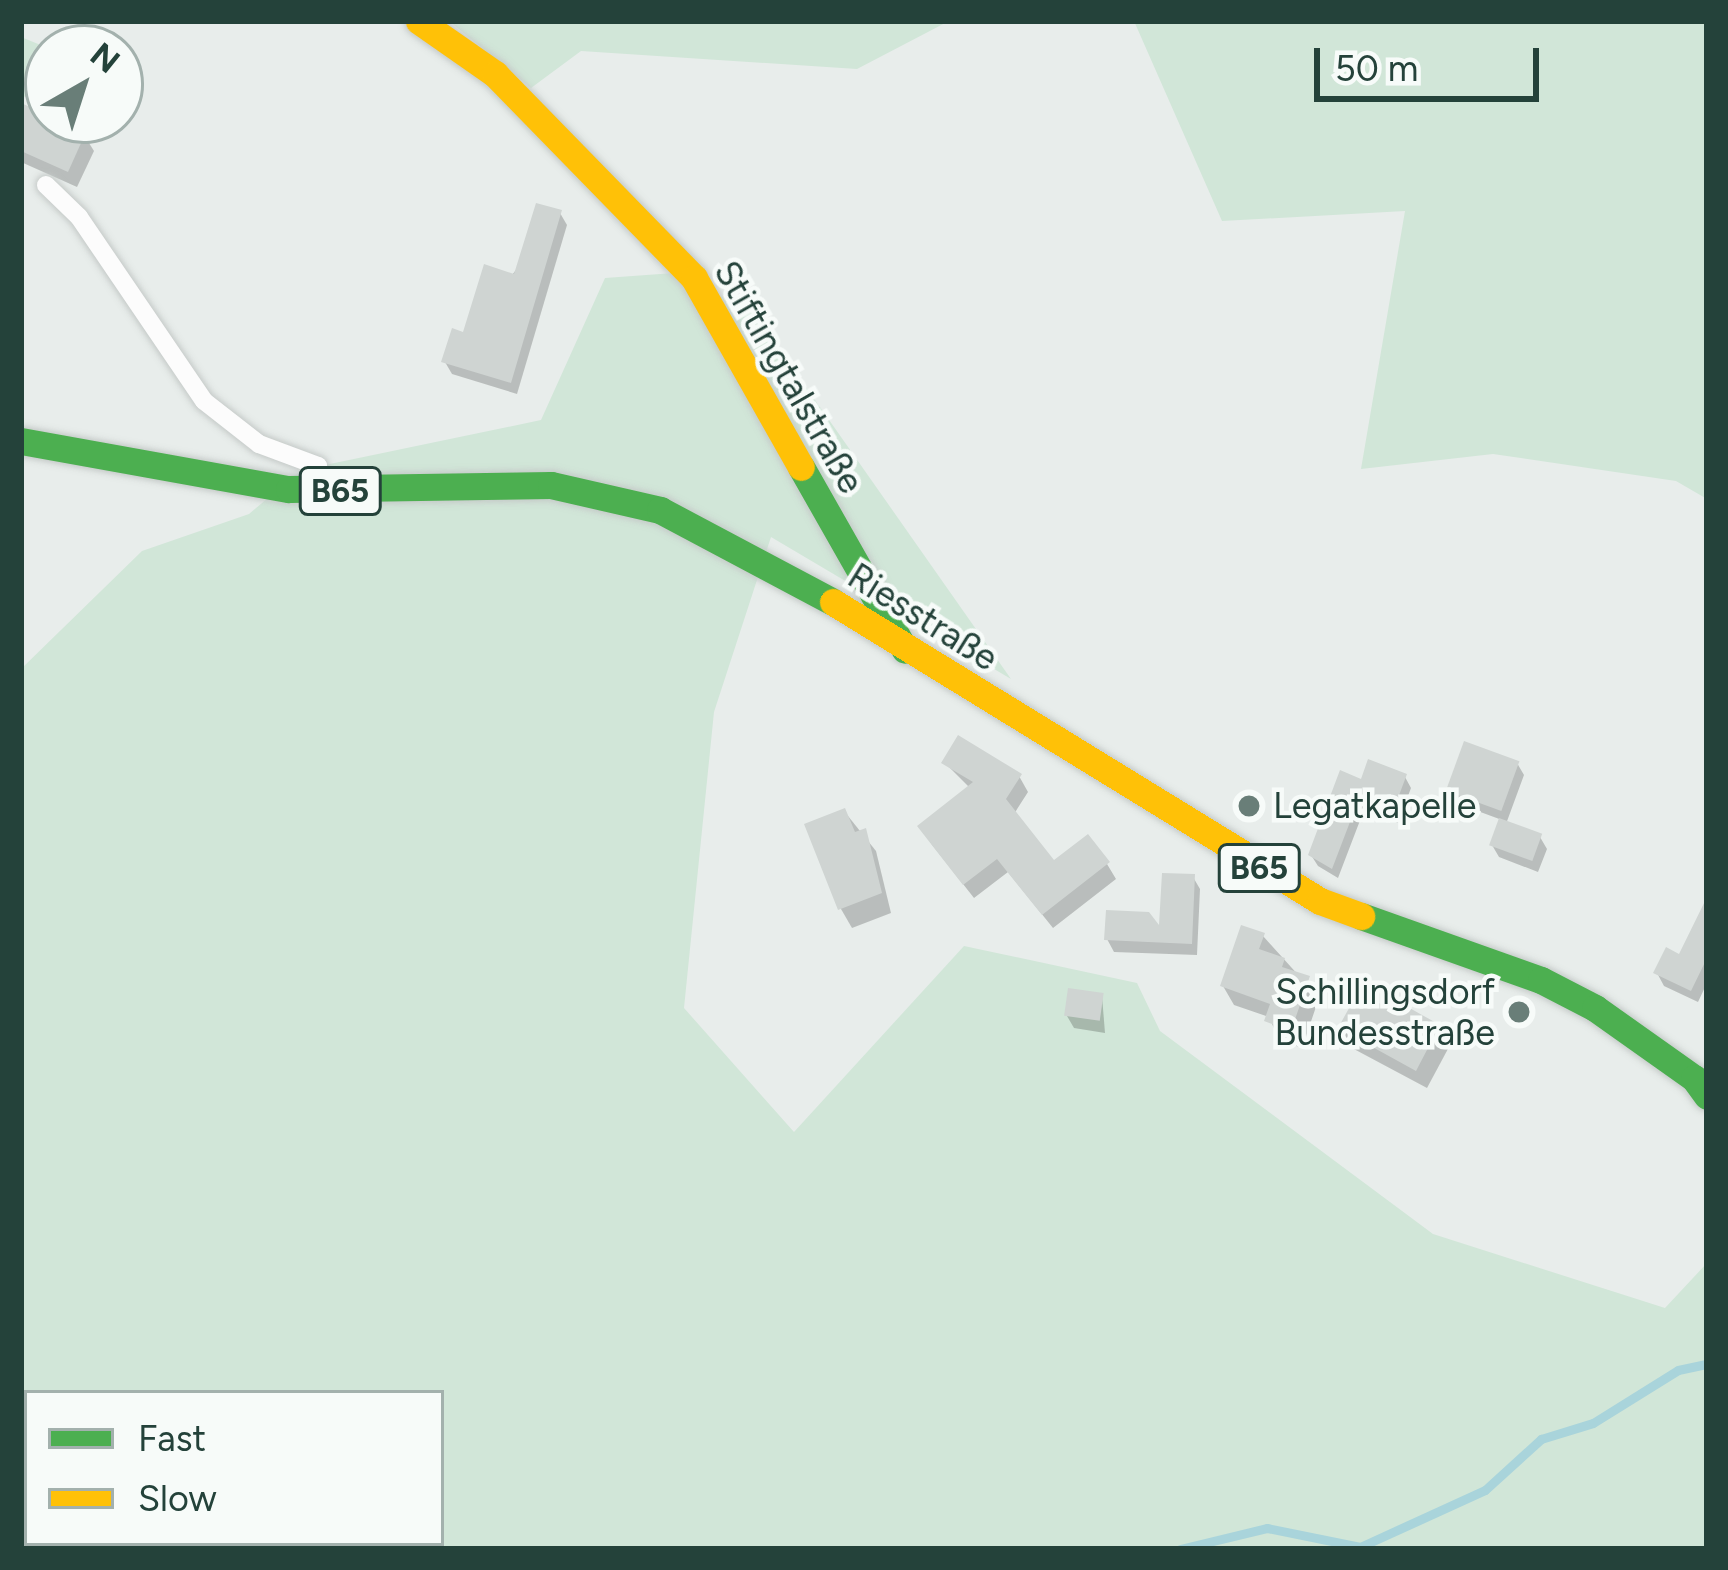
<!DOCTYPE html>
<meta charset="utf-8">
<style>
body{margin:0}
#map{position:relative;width:1728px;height:1570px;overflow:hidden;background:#e8edeb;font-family:Figtree,sans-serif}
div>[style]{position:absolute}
.green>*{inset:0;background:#d1e6d8}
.shadow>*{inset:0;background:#0003}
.stream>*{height:9px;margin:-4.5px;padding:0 4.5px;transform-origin:4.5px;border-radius:4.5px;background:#a9d4db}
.building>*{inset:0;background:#cfd4d2;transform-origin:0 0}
.roads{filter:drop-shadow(0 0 3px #c5cac8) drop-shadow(0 0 3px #c5cac8)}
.lane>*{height:18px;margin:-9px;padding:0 9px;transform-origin:9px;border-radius:9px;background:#fcfcfc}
.fast>*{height:27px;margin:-13.5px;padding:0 13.5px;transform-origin:13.5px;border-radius:13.5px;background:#4caf50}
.slow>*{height:27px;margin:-13.5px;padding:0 13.5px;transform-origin:13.5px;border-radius:13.5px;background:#ffc107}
.dots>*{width:33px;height:33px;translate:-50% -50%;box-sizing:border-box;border:6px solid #f7fbf9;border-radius:50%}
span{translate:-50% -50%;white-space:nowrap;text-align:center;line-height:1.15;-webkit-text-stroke:9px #f7fbf9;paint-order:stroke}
.shield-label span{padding:3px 9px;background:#f7fbf9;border:3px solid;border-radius:9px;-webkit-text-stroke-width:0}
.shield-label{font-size:33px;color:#24423a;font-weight:700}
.street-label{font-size:36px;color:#24423a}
.poi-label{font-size:36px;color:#24423a}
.left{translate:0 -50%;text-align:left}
.right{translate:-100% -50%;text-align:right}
.frame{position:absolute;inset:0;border:24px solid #24423a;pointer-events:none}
.legend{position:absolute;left:24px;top:1390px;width:420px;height:156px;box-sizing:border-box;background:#f7fbf9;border:3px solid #a3b1ad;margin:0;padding:15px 21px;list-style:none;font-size:36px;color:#24423a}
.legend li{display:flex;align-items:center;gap:24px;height:60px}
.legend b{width:60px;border:3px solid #a3b1ad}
.north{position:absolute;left:24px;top:24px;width:120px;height:120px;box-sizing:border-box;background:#f7fbf9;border:3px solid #a3b1ad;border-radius:50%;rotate:39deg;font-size:33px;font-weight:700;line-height:48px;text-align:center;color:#24423a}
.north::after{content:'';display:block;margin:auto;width:42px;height:54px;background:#697e78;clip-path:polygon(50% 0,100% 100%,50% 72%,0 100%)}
.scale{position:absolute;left:1314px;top:48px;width:225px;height:54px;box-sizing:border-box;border:6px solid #24423a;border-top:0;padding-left:15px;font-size:36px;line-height:42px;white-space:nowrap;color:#24423a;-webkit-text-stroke:9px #f7fbf9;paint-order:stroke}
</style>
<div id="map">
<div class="green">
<i style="clip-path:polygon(449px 21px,949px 21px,857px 69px,581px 51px,531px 88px)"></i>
<i style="clip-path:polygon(1134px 21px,1707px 21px,1707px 499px,1676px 481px,1493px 454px,1361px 469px,1405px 211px,1222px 221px)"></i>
<i style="clip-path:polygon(21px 37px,48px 48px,48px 107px,21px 95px)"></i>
<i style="clip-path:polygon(evenodd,674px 273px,754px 313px,1011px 679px,771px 537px,714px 712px,684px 1008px,794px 1132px,964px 946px,1137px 983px,1160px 1031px,1433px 1234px,1665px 1308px,1707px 1263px,1707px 1549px,21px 1549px,21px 669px,142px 551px,249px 514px,301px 470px,541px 420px,605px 278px,674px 273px,27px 1393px,441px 1393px,441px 1543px,27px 1543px,27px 1393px)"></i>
</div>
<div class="shadow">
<i style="clip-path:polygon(21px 108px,84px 135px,94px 151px,77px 187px,21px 162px)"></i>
<i style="clip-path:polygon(560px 213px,567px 225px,517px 394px,452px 374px,445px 362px)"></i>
<i style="clip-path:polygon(945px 763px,1019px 776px,1028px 792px,1014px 814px,1053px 865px,1107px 864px,1116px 879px,1053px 928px,1008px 872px,974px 898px,930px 842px,970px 788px)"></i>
<i style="clip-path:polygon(1517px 763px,1524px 775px,1506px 824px,1540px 837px,1547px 849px,1538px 872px,1499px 857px,1492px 845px,1502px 820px,1456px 803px,1449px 791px)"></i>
<i style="clip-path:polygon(1405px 777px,1411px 788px,1398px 823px,1364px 810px,1338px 878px,1318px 866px,1311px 855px,1363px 783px)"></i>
<i style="clip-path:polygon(844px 811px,876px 851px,891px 913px,852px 928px,841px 909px)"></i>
<i style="clip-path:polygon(1193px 877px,1200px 889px,1197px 955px,1114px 952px,1107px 939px,1162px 933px)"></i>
<i style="clip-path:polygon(1707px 904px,1707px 983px,1698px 1002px,1664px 986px,1657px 973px,1681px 958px)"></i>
<i style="clip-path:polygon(1263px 936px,1319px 998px,1302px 1048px,1279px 1040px,1269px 1017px,1234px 1005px,1223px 986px)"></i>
<i style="clip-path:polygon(1102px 996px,1105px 1033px,1074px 1028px,1067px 1016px)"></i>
<i style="clip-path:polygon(1438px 1027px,1449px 1047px,1427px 1088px,1352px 1048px,1341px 1028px)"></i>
</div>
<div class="stream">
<i style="left:1180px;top:1549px;width:89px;rotate:-13.6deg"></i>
<i style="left:1267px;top:1528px;width:95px;rotate:11.5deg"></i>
<i style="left:1360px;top:1547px;width:137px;rotate:-24.5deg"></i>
<i style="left:1485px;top:1490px;width:76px;rotate:-42.3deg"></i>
<i style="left:1541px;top:1439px;width:54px;rotate:-17.1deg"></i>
<i style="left:1593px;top:1423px;width:100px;rotate:-31.9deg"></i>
<i style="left:1678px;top:1370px;width:30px;rotate:-12deg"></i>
</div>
<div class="building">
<i style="clip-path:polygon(21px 103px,86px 132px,68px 172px,21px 151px)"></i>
<i style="clip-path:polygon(536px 203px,562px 210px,511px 383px,441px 362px,452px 328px,463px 332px,484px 264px,514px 274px)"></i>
<i style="clip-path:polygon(958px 735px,1022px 774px,1006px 799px,1054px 860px,1088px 834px,1110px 862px,1042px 915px,997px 859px,963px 885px,917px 826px,973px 782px,941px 763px)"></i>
<i style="left:1464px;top:741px;width:59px;height:53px;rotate:20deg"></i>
<i style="clip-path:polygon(1368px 759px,1407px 774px,1392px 814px,1358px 801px,1332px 869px,1308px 855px,1340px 770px,1361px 779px)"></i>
<i style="clip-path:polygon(845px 808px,855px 832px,866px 828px,882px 893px,838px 910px,804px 824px)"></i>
<i style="left:1499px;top:818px;width:46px;height:29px;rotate:20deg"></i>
<i style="clip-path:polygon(1162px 873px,1195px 874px,1192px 944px,1104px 940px,1106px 910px,1149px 912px,1159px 925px)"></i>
<i style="clip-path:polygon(1707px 897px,1707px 958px,1691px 991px,1653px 973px,1666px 947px,1679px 954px)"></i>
<i style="clip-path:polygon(1241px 925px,1265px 933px,1259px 949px,1285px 958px,1282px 967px,1310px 976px,1291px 1031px,1264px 1021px,1270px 1004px,1220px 986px)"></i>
<i style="left:1068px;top:988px;width:36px;height:28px;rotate:8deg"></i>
<i style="clip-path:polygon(1358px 992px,1383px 1005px,1388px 996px,1440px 1025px,1416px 1071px,1338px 1028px)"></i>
</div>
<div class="roads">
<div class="lane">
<i style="left:46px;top:185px;width:46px;rotate:44.1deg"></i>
<i style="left:79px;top:217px;width:222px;rotate:55.8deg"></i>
<i style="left:204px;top:401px;width:70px;rotate:38deg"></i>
<i style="left:259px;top:444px;width:63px;rotate:20.4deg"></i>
<i style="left:318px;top:466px;width:7px;rotate:90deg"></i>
</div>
<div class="fast">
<i style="left:21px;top:441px;width:272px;rotate:10.2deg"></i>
<i style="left:289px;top:489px;width:262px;rotate:-0.9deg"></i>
<i style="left:551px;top:485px;width:112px;rotate:12.9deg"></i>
<i style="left:660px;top:510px;width:196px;rotate:28deg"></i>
<i style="left:801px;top:467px;width:210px;rotate:60.4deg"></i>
<i style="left:1361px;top:916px;width:191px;rotate:19.6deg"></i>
<i style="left:1541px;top:980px;width:61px;rotate:27.4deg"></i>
<i style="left:1595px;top:1008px;width:121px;rotate:35.3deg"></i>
<i style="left:1694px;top:1078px;width:22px;rotate:54deg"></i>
</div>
<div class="slow">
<i style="left:419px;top:21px;width:93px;rotate:34.9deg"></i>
<i style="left:495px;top:74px;width:285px;rotate:45.7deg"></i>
<i style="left:694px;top:278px;width:217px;rotate:60.5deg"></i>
<i style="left:833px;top:602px;width:571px;rotate:31.55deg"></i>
<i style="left:1320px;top:901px;width:44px;rotate:20.1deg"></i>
</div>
</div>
<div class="dots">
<i style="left:1249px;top:806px;background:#697e78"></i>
<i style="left:1519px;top:1012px;background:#697e78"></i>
</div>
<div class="shield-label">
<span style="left:340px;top:491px">B65</span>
<span style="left:1259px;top:868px">B65</span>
</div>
<div class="street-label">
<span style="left:789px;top:377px;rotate:60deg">Stiftingtalstraße</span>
<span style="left:923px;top:617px;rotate:32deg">Riesstraße</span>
</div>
<div class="poi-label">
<span class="left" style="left:1273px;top:806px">Legatkapelle</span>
<span class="right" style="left:1495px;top:1012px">Schillingsdorf<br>Bundesstraße</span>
</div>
<div class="frame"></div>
<ul class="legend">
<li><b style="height:15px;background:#4caf50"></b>Fast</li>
<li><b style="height:15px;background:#ffc107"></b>Slow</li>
</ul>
<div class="north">N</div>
<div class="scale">50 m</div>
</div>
